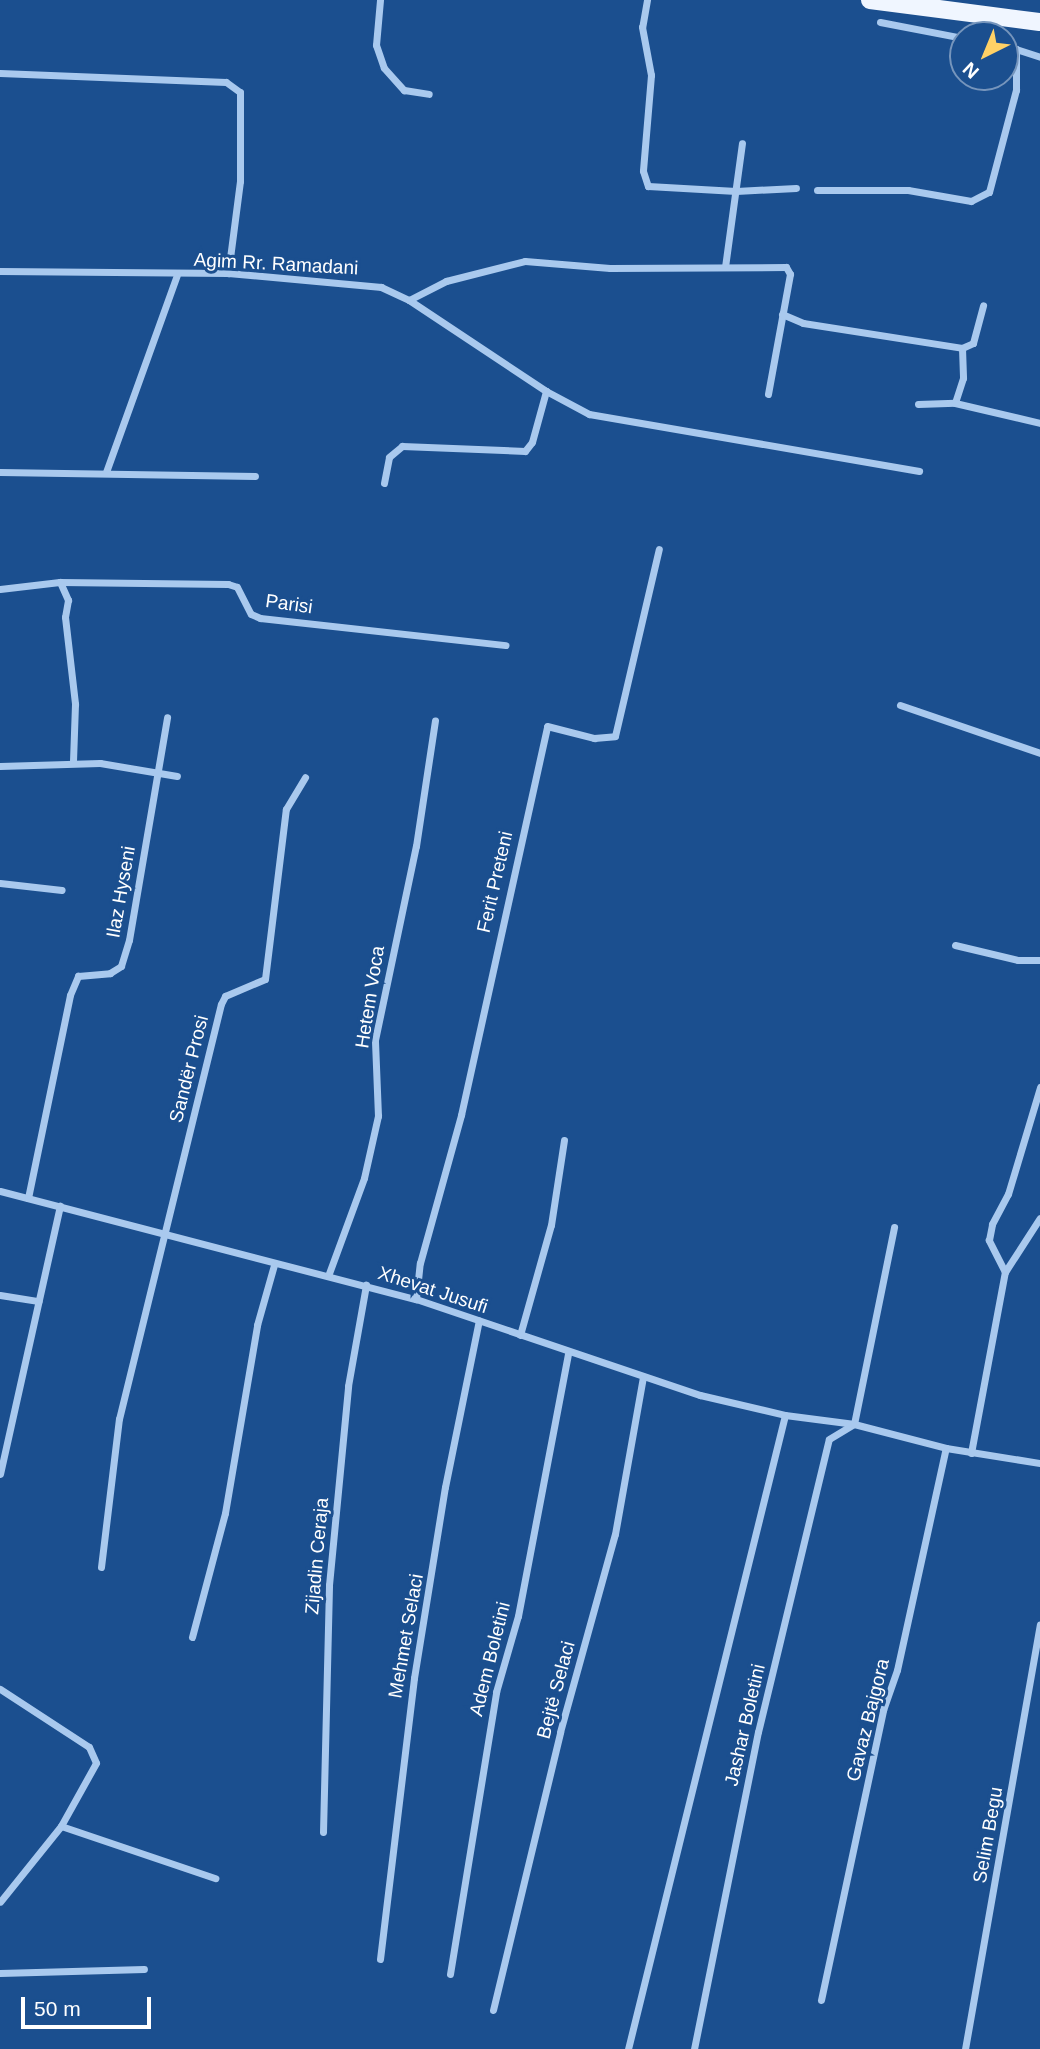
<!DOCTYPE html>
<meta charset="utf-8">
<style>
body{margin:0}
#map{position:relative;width:1040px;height:2049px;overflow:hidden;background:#1b4f8f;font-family:Arial,sans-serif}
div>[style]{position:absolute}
.street>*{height:7px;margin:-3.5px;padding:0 3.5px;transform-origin:3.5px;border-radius:3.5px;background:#a9c9ee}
.primary>*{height:18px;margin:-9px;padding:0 9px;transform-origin:9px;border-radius:9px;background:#f0f6ff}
span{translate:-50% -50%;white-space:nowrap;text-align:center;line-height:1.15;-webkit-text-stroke:6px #1b4f8f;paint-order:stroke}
.street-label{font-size:19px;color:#fff}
.north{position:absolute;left:949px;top:21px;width:70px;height:70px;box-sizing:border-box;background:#1b4f8f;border:2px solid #7695bc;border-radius:50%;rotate:223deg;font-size:19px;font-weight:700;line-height:28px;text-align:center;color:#fff}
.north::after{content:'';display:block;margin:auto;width:24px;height:32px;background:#ffd166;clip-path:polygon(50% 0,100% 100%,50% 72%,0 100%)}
.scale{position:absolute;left:21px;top:1997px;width:130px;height:32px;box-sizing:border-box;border:4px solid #fff;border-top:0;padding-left:9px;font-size:21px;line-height:24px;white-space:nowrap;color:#fff;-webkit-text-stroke:5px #1b4f8f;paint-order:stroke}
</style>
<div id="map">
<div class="street">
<i style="left:380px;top:0;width:45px;rotate:95.1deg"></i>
<i style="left:376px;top:45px;width:24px;rotate:71deg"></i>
<i style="left:384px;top:68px;width:30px;rotate:48deg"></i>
<i style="left:404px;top:90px;width:25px;rotate:9deg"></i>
<i style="left:647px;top:0;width:27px;rotate:100deg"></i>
<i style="left:642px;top:27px;width:49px;rotate:79.4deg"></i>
<i style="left:651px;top:75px;width:96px;rotate:94.8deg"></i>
<i style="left:643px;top:171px;width:16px;rotate:72deg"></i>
<i style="left:648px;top:186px;width:88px;rotate:3.3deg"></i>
<i style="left:736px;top:191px;width:60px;rotate:-2.9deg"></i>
<i style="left:880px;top:22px;width:85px;rotate:10.9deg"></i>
<i style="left:1016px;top:49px;width:25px;rotate:18deg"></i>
<i style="left:0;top:73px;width:226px;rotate:2.3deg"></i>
<i style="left:226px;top:82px;width:17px;rotate:36deg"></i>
<i style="left:240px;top:92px;width:89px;rotate:90deg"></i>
<i style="left:240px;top:181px;width:93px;rotate:97.4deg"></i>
<i style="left:817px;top:190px;width:91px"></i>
<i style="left:908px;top:190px;width:64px;rotate:9.9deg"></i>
<i style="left:971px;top:201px;width:20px;rotate:-27deg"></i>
<i style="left:989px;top:192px;width:106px;rotate:-75.2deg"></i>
<i style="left:1016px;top:90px;width:41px;rotate:-90deg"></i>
<i style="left:1016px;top:49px;width:11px;rotate:-170deg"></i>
<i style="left:725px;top:267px;width:125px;rotate:-82.2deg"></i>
<i style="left:0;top:271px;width:228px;rotate:0.5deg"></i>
<i style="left:228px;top:273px;width:154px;rotate:5.2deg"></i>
<i style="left:381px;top:287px;width:31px;rotate:25deg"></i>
<i style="left:409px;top:300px;width:164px;rotate:33.6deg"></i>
<i style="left:546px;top:391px;width:49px;rotate:28.1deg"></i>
<i style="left:589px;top:414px;width:335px;rotate:9.8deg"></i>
<i style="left:409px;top:300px;width:42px;rotate:-27.2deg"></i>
<i style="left:446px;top:281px;width:81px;rotate:-14.2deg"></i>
<i style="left:525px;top:261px;width:85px;rotate:4.7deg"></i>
<i style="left:610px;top:268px;width:176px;rotate:-0.3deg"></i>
<i style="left:786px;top:267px;width:8px;rotate:60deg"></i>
<i style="left:790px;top:274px;width:122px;rotate:100.4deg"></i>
<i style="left:782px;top:314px;width:23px;rotate:23deg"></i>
<i style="left:803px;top:323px;width:161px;rotate:8.9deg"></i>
<i style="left:962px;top:348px;width:30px;rotate:88deg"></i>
<i style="left:963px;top:378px;width:26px;rotate:108deg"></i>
<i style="left:955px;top:403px;width:87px;rotate:13.2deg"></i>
<i style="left:962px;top:348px;width:12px;rotate:-24deg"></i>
<i style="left:973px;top:343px;width:39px;rotate:-75deg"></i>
<i style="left:918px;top:404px;width:37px;rotate:-2deg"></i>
<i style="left:0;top:472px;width:255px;rotate:0.9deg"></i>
<i style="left:106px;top:472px;width:209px;rotate:-70.2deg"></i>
<i style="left:384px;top:483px;width:26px;rotate:-79deg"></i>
<i style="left:389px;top:457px;width:17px;rotate:-40deg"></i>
<i style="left:402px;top:446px;width:123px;rotate:2.3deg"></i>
<i style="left:525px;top:451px;width:11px;rotate:-52deg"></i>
<i style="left:532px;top:442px;width:53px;rotate:-74.6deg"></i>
<i style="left:60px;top:582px;width:20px;rotate:66deg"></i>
<i style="left:68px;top:600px;width:17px;rotate:100deg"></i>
<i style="left:65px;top:617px;width:88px;rotate:83.4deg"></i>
<i style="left:75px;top:704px;width:58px;rotate:92deg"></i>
<i style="left:0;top:589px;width:60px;rotate:-6.7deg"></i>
<i style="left:60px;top:582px;width:168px;rotate:0.7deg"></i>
<i style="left:228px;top:584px;width:9px;rotate:18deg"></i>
<i style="left:237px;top:587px;width:30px;rotate:63deg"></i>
<i style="left:251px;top:614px;width:10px;rotate:24deg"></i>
<i style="left:260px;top:618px;width:247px;rotate:6.3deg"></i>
<i style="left:900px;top:705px;width:148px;rotate:18.9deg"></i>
<i style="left:0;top:766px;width:100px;rotate:-1.7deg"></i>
<i style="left:100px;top:763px;width:78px;rotate:9.6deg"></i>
<i style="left:0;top:883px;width:62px;rotate:6.4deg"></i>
<i style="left:955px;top:945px;width:65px;rotate:13.4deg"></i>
<i style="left:1018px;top:960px;width:22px"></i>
<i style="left:0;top:1191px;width:430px;rotate:14.6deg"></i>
<i style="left:416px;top:1299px;width:300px;rotate:18.7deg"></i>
<i style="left:700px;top:1395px;width:87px;rotate:13.2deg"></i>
<i style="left:785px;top:1415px;width:70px;rotate:7.4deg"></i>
<i style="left:854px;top:1424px;width:95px;rotate:14.6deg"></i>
<i style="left:946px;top:1448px;width:95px;rotate:9.1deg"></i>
<i style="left:28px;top:1198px;width:207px;rotate:-78.3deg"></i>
<i style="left:70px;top:995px;width:21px;rotate:-67deg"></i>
<i style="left:78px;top:976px;width:32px;rotate:-5deg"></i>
<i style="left:110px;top:973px;width:13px;rotate:-32deg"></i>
<i style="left:121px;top:966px;width:27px;rotate:-73deg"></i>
<i style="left:129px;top:940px;width:226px;rotate:-80.3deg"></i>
<i style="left:1005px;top:1272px;width:36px;rotate:-117deg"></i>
<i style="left:989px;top:1240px;width:16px;rotate:-79deg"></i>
<i style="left:992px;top:1224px;width:34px;rotate:-62deg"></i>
<i style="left:1008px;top:1194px;width:112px;rotate:-73.3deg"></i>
<i style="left:328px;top:1276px;width:104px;rotate:-69.8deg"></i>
<i style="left:364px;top:1178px;width:64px;rotate:-77.3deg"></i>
<i style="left:378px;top:1116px;width:76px;rotate:-92.3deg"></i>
<i style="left:375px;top:1040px;width:198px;rotate:-78.1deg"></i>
<i style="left:416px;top:846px;width:127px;rotate:-81.4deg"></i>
<i style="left:0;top:1295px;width:39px;rotate:9deg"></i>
<i style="left:416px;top:1299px;width:36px;rotate:-84deg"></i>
<i style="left:420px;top:1263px;width:154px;rotate:-74.5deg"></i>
<i style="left:461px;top:1115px;width:398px;rotate:-77.5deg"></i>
<i style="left:547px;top:726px;width:49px;rotate:14.3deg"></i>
<i style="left:594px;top:738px;width:21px;rotate:-5deg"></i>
<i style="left:615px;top:736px;width:192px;rotate:-76.8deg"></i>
<i style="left:520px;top:1335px;width:114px;rotate:-74.3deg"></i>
<i style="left:551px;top:1225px;width:86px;rotate:-81.3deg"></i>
<i style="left:971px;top:1453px;width:184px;rotate:-79.4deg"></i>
<i style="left:1005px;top:1272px;width:64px;rotate:-57.1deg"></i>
<i style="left:0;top:1474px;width:275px;rotate:-77.4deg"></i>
<i style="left:101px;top:1567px;width:149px;rotate:-83.1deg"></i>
<i style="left:119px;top:1419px;width:427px;rotate:-76.2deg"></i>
<i style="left:221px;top:1004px;width:9px;rotate:-63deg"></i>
<i style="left:225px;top:996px;width:43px;rotate:-23deg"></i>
<i style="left:265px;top:979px;width:171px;rotate:-83deg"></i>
<i style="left:286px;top:809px;width:37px;rotate:-59deg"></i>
<i style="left:192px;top:1637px;width:128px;rotate:-75.1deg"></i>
<i style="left:225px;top:1513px;width:191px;rotate:-80.3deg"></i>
<i style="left:257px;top:1325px;width:62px;rotate:-74.2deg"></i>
<i style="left:0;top:1689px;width:106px;rotate:33.1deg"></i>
<i style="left:89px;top:1747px;width:17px;rotate:66deg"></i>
<i style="left:96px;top:1763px;width:72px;rotate:119.1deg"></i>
<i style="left:61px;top:1826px;width:97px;rotate:128.8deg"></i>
<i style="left:61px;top:1826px;width:163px;rotate:18.7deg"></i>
<i style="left:323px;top:1832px;width:247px;rotate:-88.6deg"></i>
<i style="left:329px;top:1585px;width:200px;rotate:-84.5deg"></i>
<i style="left:348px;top:1386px;width:103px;rotate:-79.9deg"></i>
<i style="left:380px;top:1959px;width:283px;rotate:-83.1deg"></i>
<i style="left:414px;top:1678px;width:193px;rotate:-80.8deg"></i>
<i style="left:445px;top:1487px;width:170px;rotate:-78.5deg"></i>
<i style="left:0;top:1973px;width:144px;rotate:-1.6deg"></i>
<i style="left:450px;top:1974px;width:286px;rotate:-80.7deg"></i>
<i style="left:496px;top:1692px;width:79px;rotate:-73.9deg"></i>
<i style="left:518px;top:1616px;width:268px;rotate:-79.2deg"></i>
<i style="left:821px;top:2000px;width:297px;rotate:-77.9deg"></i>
<i style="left:883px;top:1710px;width:42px;rotate:-70.7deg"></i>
<i style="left:897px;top:1670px;width:227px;rotate:-77.6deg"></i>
<i style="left:493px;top:2010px;width:286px;rotate:-76.4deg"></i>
<i style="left:560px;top:1732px;width:205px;rotate:-74.5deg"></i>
<i style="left:615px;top:1534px;width:159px;rotate:-79.9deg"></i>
<i style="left:628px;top:2049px;width:653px;rotate:-76.09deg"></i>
<i style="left:694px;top:2049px;width:323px;rotate:-78.6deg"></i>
<i style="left:758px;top:1732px;width:301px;rotate:-76.4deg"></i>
<i style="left:829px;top:1439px;width:29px;rotate:-31deg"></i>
<i style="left:854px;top:1424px;width:201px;rotate:-78.5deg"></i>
<i style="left:965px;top:2049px;width:431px;rotate:-80deg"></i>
</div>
<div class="primary">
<i style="left:870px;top:0;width:171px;rotate:7.4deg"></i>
</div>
<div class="street-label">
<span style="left:276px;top:264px;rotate:3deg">Agim Rr. Ramadani</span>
<span style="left:289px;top:604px;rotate:8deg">Parisi</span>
<span style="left:495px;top:882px;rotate:-77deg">Ferit Preteni</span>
<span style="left:121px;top:892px;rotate:-80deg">Ilaz Hyseni</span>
<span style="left:370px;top:997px;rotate:-81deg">Hetem Voca</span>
<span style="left:189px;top:1069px;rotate:-76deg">Sandër Prosi</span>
<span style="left:433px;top:1290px;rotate:18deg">Xhevat Jusufi</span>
<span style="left:317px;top:1556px;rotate:-85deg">Zijadin Ceraja</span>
<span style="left:406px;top:1636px;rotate:-80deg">Mehmet Selaci</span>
<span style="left:490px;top:1659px;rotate:-76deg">Adem Boletini</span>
<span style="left:556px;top:1690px;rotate:-75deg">Bejtë Selaci</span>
<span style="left:868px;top:1720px;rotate:-76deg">Gavaz Bajgora</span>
<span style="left:745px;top:1725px;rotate:-77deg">Jashar Boletini</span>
<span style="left:988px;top:1835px;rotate:-80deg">Selim Begu</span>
</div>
<div class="north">N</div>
<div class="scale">50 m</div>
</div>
